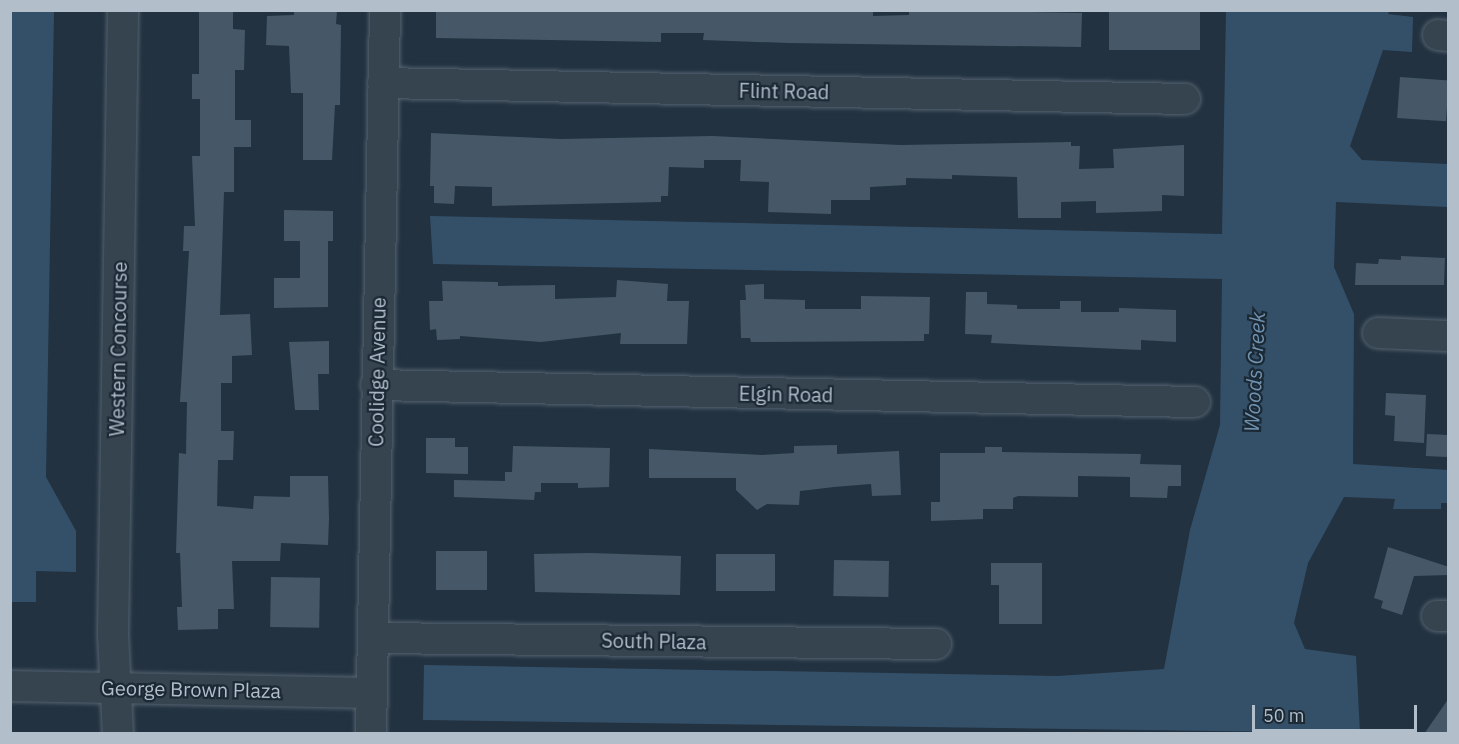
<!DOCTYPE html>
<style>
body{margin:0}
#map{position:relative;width:1459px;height:744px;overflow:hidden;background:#223240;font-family:"IBM Plex Sans",sans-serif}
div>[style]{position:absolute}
.water>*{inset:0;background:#345069}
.building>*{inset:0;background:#465867;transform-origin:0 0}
.roads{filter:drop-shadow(0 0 2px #54616e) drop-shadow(0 0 2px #54616e)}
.minor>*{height:30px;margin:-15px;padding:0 15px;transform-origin:15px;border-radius:15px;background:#364450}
span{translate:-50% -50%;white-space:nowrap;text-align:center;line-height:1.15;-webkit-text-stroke:4.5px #1b2935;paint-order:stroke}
.street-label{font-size:20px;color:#b3becb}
.water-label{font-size:21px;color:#7093b1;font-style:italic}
.frame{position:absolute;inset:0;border:12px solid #b3becb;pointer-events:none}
.scale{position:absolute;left:1252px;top:705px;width:165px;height:27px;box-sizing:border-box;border:3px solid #b3becb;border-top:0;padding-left:8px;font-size:18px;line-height:21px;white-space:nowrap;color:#b3becb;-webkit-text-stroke:4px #1b2935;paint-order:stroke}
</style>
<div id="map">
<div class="water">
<i style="clip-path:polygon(11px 10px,54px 11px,46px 477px,76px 531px,76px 572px,36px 571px,36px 602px,10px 602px)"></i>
<i style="clip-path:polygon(1389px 11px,1388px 14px,1413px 17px,1412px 52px,1383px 50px,1350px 146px,1362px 160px,1448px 164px,1448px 207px,1336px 202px,1334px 267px,1354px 314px,1353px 464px,1448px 470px,1448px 503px,1441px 503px,1441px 509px,1393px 509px,1395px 499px,1344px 497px,1308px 563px,1294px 623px,1305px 649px,1356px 656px,1360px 733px,423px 720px,424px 665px,1058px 676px,1164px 669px,1190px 530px,1220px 425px,1222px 279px,433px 264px,430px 216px,1222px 234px,1226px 11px)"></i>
</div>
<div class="building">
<i style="clip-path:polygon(199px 10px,233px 10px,233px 29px,245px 30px,244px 70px,235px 70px,235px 120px,251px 120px,251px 147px,234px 147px,234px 192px,224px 192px,220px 315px,250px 314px,252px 355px,232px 356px,232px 383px,221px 383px,221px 431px,234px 431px,233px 460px,218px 460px,217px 506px,253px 509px,254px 496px,290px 497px,290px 476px,328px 476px,329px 519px,328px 545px,281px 543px,280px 561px,232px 561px,234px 609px,218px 609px,218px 629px,178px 630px,177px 607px,182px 607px,180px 553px,176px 553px,179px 453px,186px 454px,187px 402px,180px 402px,189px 251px,183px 251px,184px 226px,195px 226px,192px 156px,200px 156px,200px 99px,192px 99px,192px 74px,199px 74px)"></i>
<i style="clip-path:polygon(294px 10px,337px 10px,336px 24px,341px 25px,340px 105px,335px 105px,332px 160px,303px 160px,303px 93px,291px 93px,289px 46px,266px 45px,267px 16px,294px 15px)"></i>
<i style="clip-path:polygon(436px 10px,873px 10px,873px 16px,909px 15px,909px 10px,1082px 13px,1081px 47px,788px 43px,703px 40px,704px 33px,661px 33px,661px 42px,436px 38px)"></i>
<i style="left:1109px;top:10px;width:91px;height:40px"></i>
<i style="left:1400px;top:77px;width:49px;height:41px;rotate:4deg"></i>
<i style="clip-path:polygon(431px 133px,561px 139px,712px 136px,900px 145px,1071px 142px,1071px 146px,1080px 146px,1079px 169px,1114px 168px,1113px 149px,1184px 145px,1184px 196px,1162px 195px,1162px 211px,1096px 213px,1096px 201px,1061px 202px,1061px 218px,1018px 218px,1017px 177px,952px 175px,952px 179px,906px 178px,906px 185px,870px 187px,870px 200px,831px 200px,831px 214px,768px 212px,769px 182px,740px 181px,741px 160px,704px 160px,704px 168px,669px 167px,668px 196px,661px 196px,661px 202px,492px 206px,492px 187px,455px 186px,454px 204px,434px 203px,434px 186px,430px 186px)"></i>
<i style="clip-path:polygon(284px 210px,333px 211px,333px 241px,328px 241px,328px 307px,274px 308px,274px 278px,300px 278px,300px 241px,284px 241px)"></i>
<i style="clip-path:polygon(1401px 256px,1445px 258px,1444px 285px,1355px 285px,1356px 263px,1378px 264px,1379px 259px,1401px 260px)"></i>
<i style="clip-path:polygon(617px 280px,668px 284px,667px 301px,689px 301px,687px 344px,620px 344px,621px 333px,541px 342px,460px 336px,460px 339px,437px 340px,436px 329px,430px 330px,429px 301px,443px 301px,442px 281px,498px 282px,498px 286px,555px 285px,555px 299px,616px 297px)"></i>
<i style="clip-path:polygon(764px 284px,764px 299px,805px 300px,805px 309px,861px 309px,861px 296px,930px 297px,929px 334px,924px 334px,924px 341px,751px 342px,750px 338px,741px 338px,740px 300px,746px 300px,745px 285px)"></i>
<i style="clip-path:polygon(966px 292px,987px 292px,987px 304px,1017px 305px,1017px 309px,1060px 309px,1060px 301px,1081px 301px,1081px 312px,1119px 312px,1119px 308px,1176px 310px,1176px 342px,1141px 340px,1141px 350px,991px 343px,992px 335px,965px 334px)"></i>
<i style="clip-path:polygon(329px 341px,329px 374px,318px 374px,319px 410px,295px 410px,289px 342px)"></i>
<i style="clip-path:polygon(1386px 393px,1426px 395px,1424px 443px,1394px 441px,1395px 416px,1385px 415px)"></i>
<i style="left:1427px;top:434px;width:21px;height:22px;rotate:3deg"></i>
<i style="clip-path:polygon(426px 438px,455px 438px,455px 447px,468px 447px,468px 474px,426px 473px)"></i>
<i style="clip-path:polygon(837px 445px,837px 454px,899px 451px,901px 495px,872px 496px,871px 484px,834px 487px,800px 491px,799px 505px,767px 504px,757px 510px,736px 490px,736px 478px,649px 478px,649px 449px,762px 455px,794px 453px,794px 446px)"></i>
<i style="clip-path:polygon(513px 446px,610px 448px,609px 487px,578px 488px,578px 483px,541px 483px,541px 492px,535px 492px,534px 500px,454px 497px,454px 480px,505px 481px,505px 472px,512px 472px)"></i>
<i style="clip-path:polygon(985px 447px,1002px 447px,1002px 452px,1141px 454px,1140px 464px,1181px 465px,1181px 486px,1168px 486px,1167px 498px,1130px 497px,1130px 477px,1078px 476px,1078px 497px,1018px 496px,1013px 498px,1013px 509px,983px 509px,983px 519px,931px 521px,931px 502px,940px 502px,940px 453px,985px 453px)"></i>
<i style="clip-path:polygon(1388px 547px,1449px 567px,1449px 575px,1414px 576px,1402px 615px,1381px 608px,1383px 601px,1374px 598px)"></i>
<i style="left:436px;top:551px;width:51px;height:39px"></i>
<i style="clip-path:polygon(591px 553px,681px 556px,680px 595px,535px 592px,534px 554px)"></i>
<i style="left:775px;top:554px;width:37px;height:59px;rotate:90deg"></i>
<i style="left:834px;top:560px;width:55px;height:36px;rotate:1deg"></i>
<i style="clip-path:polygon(991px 563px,1042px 563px,1042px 624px,999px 624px,999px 585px,991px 585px)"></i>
<i style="left:271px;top:577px;width:49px;height:50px;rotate:1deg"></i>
<i style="clip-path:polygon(1449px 698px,1449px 734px,1424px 734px)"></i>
</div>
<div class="roads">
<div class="minor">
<i style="left:1438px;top:35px;width:10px;rotate:6deg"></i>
<i style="left:383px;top:83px;width:802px;rotate:1.14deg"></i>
<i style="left:1378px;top:333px;width:70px;rotate:2.5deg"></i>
<i style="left:376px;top:385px;width:819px;rotate:1.19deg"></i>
<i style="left:1437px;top:616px;width:11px"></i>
<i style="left:373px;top:638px;width:563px;rotate:0.61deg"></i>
<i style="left:10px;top:686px;width:362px;rotate:1.1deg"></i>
<i style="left:118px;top:734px;width:100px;rotate:-92.9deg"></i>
<i style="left:113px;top:634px;width:624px;rotate:-89.08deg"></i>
<i style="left:371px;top:734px;width:724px;rotate:-88.89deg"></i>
</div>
</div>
<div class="street-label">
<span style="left:784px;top:91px;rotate:1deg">Flint Road</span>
<span style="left:118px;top:349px;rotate:-89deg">Western Concourse</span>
<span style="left:377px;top:372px;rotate:-89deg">Coolidge Avenue</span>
<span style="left:786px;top:394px;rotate:1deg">Elgin Road</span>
<span style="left:654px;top:641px;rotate:1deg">South Plaza</span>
<span style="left:191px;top:689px;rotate:1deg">George Brown Plaza</span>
</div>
<div class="water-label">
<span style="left:1254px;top:372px;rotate:-87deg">Woods Creek</span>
</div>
<div class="frame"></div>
<div class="scale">50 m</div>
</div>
